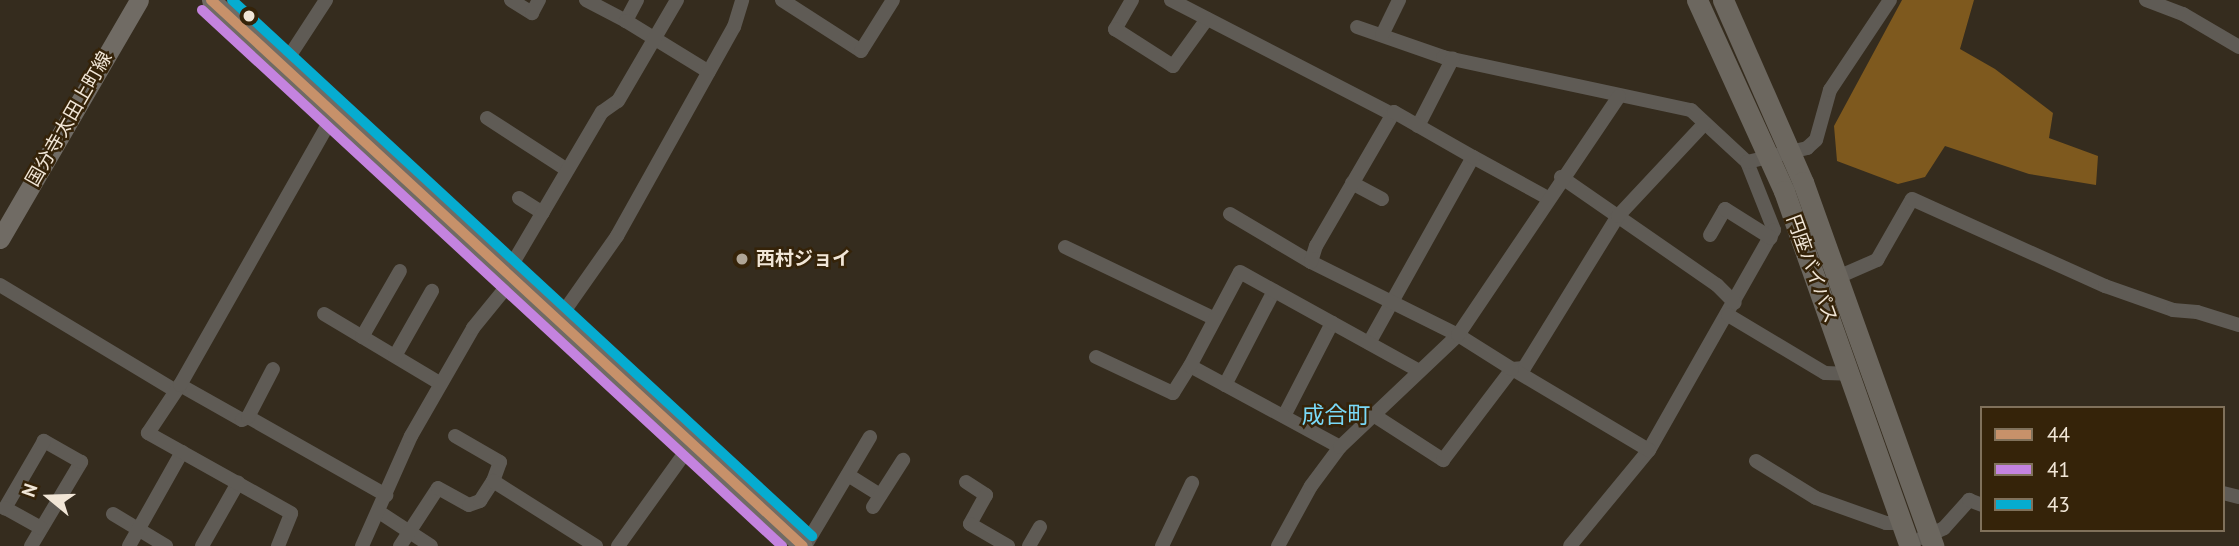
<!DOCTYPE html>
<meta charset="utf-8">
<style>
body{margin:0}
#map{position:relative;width:2239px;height:546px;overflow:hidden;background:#352c1e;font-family:"PT Sans","Noto Sans JP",sans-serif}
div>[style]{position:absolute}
.forest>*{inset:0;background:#7e591e}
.minor>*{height:14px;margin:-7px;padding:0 7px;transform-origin:7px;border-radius:7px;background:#5f5b55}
.major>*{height:19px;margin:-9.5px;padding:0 9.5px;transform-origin:9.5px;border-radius:9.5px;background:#706b64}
.highway>*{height:21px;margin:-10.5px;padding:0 10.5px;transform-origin:10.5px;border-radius:10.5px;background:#6c675f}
.bus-1>*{height:10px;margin:-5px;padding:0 5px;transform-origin:5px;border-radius:5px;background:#c7916a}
.bus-2>*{height:10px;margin:-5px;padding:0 5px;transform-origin:5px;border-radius:5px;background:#c483df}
.bus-3>*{height:10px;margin:-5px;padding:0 5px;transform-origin:5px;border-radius:5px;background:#06acd0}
.dots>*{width:19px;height:19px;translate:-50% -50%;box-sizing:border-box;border:4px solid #352309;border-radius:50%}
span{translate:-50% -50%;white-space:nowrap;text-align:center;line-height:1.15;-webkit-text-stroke:5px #352309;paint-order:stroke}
.street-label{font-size:19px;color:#f1e6d7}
.poi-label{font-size:19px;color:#f1e6d7;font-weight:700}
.left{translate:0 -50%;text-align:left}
.quarter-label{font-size:23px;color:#79d9f7}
.legend{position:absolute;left:1980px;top:406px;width:245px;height:126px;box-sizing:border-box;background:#352309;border:2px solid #80715b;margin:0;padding:9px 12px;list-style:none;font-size:21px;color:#f1e6d7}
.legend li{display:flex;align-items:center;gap:14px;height:35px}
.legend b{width:35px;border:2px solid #80715b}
.north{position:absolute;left:14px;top:462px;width:70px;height:70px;-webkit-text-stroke:5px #352309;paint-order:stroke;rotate:289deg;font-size:19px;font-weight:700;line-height:28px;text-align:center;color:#f1e6d7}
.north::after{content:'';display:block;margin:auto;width:24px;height:32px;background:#f1e6d7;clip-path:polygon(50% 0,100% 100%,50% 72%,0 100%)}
</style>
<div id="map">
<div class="forest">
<i style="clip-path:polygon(1902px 0,1974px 0,1960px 49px,1995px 69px,2053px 113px,2049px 138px,2098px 156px,2096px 185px,2029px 174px,1945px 146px,1925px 177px,1898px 184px,1837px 161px,1834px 126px)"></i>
</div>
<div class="minor">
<i style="left:511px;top:0;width:25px;rotate:32deg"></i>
<i style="left:532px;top:13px;width:15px;rotate:-62deg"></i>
<i style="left:586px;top:0;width:45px;rotate:27.7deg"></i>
<i style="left:637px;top:0;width:24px;rotate:118deg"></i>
<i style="left:626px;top:21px;width:97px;rotate:31.6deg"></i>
<i style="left:782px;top:0;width:94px;rotate:32.8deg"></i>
<i style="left:861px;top:51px;width:60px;rotate:-57.9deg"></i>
<i style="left:1132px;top:0;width:34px;rotate:120deg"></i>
<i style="left:1115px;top:29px;width:69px;rotate:32.5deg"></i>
<i style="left:1173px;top:66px;width:58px;rotate:-54.1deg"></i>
<i style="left:1171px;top:0;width:249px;rotate:27.3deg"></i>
<i style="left:2146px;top:0;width:40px;rotate:21deg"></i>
<i style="left:2183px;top:14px;width:65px;rotate:30.5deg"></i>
<i style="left:1357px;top:27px;width:91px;rotate:19.2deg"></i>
<i style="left:1443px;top:57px;width:254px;rotate:12.1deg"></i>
<i style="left:1691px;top:110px;width:76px;rotate:42.9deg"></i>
<i style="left:1747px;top:162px;width:73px;rotate:68.3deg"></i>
<i style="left:1774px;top:230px;width:253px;rotate:119.6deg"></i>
<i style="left:1649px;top:450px;width:124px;rotate:129.5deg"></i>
<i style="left:1382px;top:35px;width:39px;rotate:-64deg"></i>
<i style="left:283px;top:66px;width:79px;rotate:-56.9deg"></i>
<i style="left:487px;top:118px;width:95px;rotate:33deg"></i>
<i style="left:1418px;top:126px;width:76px;rotate:-62.8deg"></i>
<i style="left:1747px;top:162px;width:62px;rotate:-13.1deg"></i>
<i style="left:1807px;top:148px;width:12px;rotate:-42deg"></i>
<i style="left:1816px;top:140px;width:52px;rotate:-74.4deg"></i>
<i style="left:1830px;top:90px;width:108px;rotate:-56.3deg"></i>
<i style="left:1561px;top:177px;width:190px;rotate:34.7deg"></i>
<i style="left:1717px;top:285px;width:25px;rotate:45deg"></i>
<i style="left:1352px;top:183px;width:34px;rotate:28deg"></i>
<i style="left:519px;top:198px;width:28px;rotate:32deg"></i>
<i style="left:1230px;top:214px;width:94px;rotate:30.7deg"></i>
<i style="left:1710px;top:235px;width:30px;rotate:-60deg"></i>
<i style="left:1725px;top:209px;width:54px;rotate:32.2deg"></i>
<i style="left:1065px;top:247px;width:166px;rotate:25.6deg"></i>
<i style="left:507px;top:273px;width:187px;rotate:-59.5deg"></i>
<i style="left:602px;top:112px;width:19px;rotate:-35deg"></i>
<i style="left:618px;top:101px;width:117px;rotate:-59.7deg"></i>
<i style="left:1838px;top:277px;width:43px;rotate:-23.6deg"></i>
<i style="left:1877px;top:260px;width:70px;rotate:-60.2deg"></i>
<i style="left:1912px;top:199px;width:212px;rotate:24.3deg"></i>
<i style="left:2105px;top:286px;width:72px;rotate:19.4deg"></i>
<i style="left:2173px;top:310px;width:24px;rotate:5deg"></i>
<i style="left:2197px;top:312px;width:44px;rotate:17.2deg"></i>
<i style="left:0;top:285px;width:203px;rotate:31.1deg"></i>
<i style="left:324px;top:314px;width:136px;rotate:30.9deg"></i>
<i style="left:1728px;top:315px;width:113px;rotate:30.9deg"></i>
<i style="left:1825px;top:373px;width:25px;rotate:2deg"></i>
<i style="left:558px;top:320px;width:103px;rotate:-54.9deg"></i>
<i style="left:617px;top:236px;width:240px;rotate:-60.8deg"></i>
<i style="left:734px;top:27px;width:28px;rotate:-73deg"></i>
<i style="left:362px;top:337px;width:76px;rotate:-60.1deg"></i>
<i style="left:1369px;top:343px;width:213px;rotate:-60.8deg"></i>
<i style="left:1473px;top:157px;width:85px;rotate:28.7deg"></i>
<i style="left:395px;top:356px;width:75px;rotate:-60.4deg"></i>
<i style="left:1096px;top:357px;width:85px;rotate:25.1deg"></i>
<i style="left:1173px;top:393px;width:32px;rotate:-58deg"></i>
<i style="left:1512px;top:369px;width:12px;rotate:-5deg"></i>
<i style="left:1524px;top:368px;width:179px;rotate:-58.3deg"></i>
<i style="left:1618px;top:216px;width:126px;rotate:-46.9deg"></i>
<i style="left:1514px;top:370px;width:157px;rotate:30.7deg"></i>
<i style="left:180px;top:385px;width:71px;rotate:29.4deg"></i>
<i style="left:242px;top:420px;width:7px;rotate:-27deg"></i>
<i style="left:248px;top:417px;width:159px;rotate:29.5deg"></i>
<i style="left:1225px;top:385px;width:106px;rotate:-62.5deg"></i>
<i style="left:1372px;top:414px;width:85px;rotate:32.9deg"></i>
<i style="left:1443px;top:460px;width:114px;rotate:-52.8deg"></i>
<i style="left:1512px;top:369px;width:64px;rotate:-147.8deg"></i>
<i style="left:1458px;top:335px;width:164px;rotate:-153.6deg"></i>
<i style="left:1311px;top:262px;width:17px;rotate:-73deg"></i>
<i style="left:1316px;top:246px;width:155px;rotate:-59.8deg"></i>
<i style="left:1394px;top:112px;width:91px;rotate:29.7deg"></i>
<i style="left:1284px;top:416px;width:105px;rotate:-62.7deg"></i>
<i style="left:248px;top:417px;width:54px;rotate:-62.5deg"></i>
<i style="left:455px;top:436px;width:52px;rotate:30deg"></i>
<i style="left:500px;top:462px;width:20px;rotate:110deg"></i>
<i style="left:1340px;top:447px;width:170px;rotate:-151.6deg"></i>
<i style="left:1190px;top:366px;width:106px;rotate:-62deg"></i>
<i style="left:1240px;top:272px;width:205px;rotate:28.9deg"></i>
<i style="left:1756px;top:461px;width:70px;rotate:31.7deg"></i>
<i style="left:1816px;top:498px;width:74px;rotate:19.7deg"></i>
<i style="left:1886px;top:523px;width:17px"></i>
<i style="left:848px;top:475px;width:38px;rotate:32deg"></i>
<i style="left:966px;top:482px;width:24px;rotate:33deg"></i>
<i style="left:986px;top:495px;width:33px;rotate:119deg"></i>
<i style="left:970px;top:524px;width:44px;rotate:30.1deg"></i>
<i style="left:2223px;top:493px;width:16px;rotate:14deg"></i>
<i style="left:873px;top:507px;width:56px;rotate:-57.4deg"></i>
<i style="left:379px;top:512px;width:62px;rotate:33.2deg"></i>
<i style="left:113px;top:514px;width:62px;rotate:31.1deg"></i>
<i style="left:1922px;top:538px;width:24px;rotate:-24deg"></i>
<i style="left:1944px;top:528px;width:38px;rotate:-48deg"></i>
<i style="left:1969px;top:500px;width:14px;rotate:21deg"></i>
<i style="left:31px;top:546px;width:98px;rotate:-59.2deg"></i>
<i style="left:81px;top:462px;width:43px;rotate:-150.4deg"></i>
<i style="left:44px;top:441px;width:78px;rotate:120.2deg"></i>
<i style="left:5px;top:508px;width:41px;rotate:29.1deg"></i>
<i style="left:129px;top:546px;width:108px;rotate:-60.6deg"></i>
<i style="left:202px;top:546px;width:73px;rotate:-60.3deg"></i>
<i style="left:278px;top:546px;width:35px;rotate:-68deg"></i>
<i style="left:291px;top:513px;width:164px;rotate:-150.8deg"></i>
<i style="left:148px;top:433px;width:58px;rotate:-56.3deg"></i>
<i style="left:180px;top:385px;width:312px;rotate:-60.4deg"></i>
<i style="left:362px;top:546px;width:120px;rotate:-66deg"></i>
<i style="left:411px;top:436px;width:125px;rotate:-60.1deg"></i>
<i style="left:473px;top:328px;width:63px;rotate:-50.8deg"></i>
<i style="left:400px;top:546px;width:69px;rotate:-56.8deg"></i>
<i style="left:438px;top:488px;width:35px;rotate:29deg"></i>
<i style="left:469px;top:505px;width:12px;rotate:-20deg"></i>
<i style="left:480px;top:501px;width:24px;rotate:-57deg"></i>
<i style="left:493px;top:481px;width:122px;rotate:32.3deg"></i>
<i style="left:618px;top:546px;width:127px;rotate:-54.3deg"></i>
<i style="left:805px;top:546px;width:127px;rotate:-59.2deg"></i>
<i style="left:1029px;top:546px;width:22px;rotate:-60deg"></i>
<i style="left:1162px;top:546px;width:70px;rotate:-64.5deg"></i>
<i style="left:1278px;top:546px;width:68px;rotate:-61.2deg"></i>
<i style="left:1311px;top:486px;width:49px;rotate:-53.4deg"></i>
<i style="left:1340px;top:447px;width:163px;rotate:-43.5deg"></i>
<i style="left:1458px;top:335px;width:288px;rotate:-56deg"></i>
</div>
<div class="major">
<i style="left:211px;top:0;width:805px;rotate:42.69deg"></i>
<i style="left:0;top:239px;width:276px;rotate:-59.8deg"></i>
</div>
<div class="highway">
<i style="left:1697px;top:0;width:210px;rotate:65.5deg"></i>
<i style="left:1784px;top:191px;width:377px;rotate:70.5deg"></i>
<i style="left:1723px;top:0;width:199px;rotate:66.3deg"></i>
<i style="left:1803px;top:182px;width:387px;rotate:70.3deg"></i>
</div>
<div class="bus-1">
<i style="left:211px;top:0;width:805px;rotate:42.69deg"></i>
</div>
<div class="bus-2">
<i style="left:202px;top:10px;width:790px;rotate:42.74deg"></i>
</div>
<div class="bus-3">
<i style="left:232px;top:0;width:790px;rotate:42.74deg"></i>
</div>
<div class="dots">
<i style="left:249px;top:16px;background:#f1e6d7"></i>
<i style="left:742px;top:259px;background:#afa596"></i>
</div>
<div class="street-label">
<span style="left:69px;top:119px;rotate:-60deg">国分寺太田上町線</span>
<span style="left:1812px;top:269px;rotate:70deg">円座バイパス</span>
</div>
<div class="poi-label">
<span class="left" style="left:756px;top:259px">西村ジョイ</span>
</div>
<div class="quarter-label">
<span style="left:1336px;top:415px">成合町</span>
</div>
<ul class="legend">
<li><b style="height:9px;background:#c7916a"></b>44</li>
<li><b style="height:9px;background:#c483df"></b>41</li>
<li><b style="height:9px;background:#06acd0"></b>43</li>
</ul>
<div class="north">N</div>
</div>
